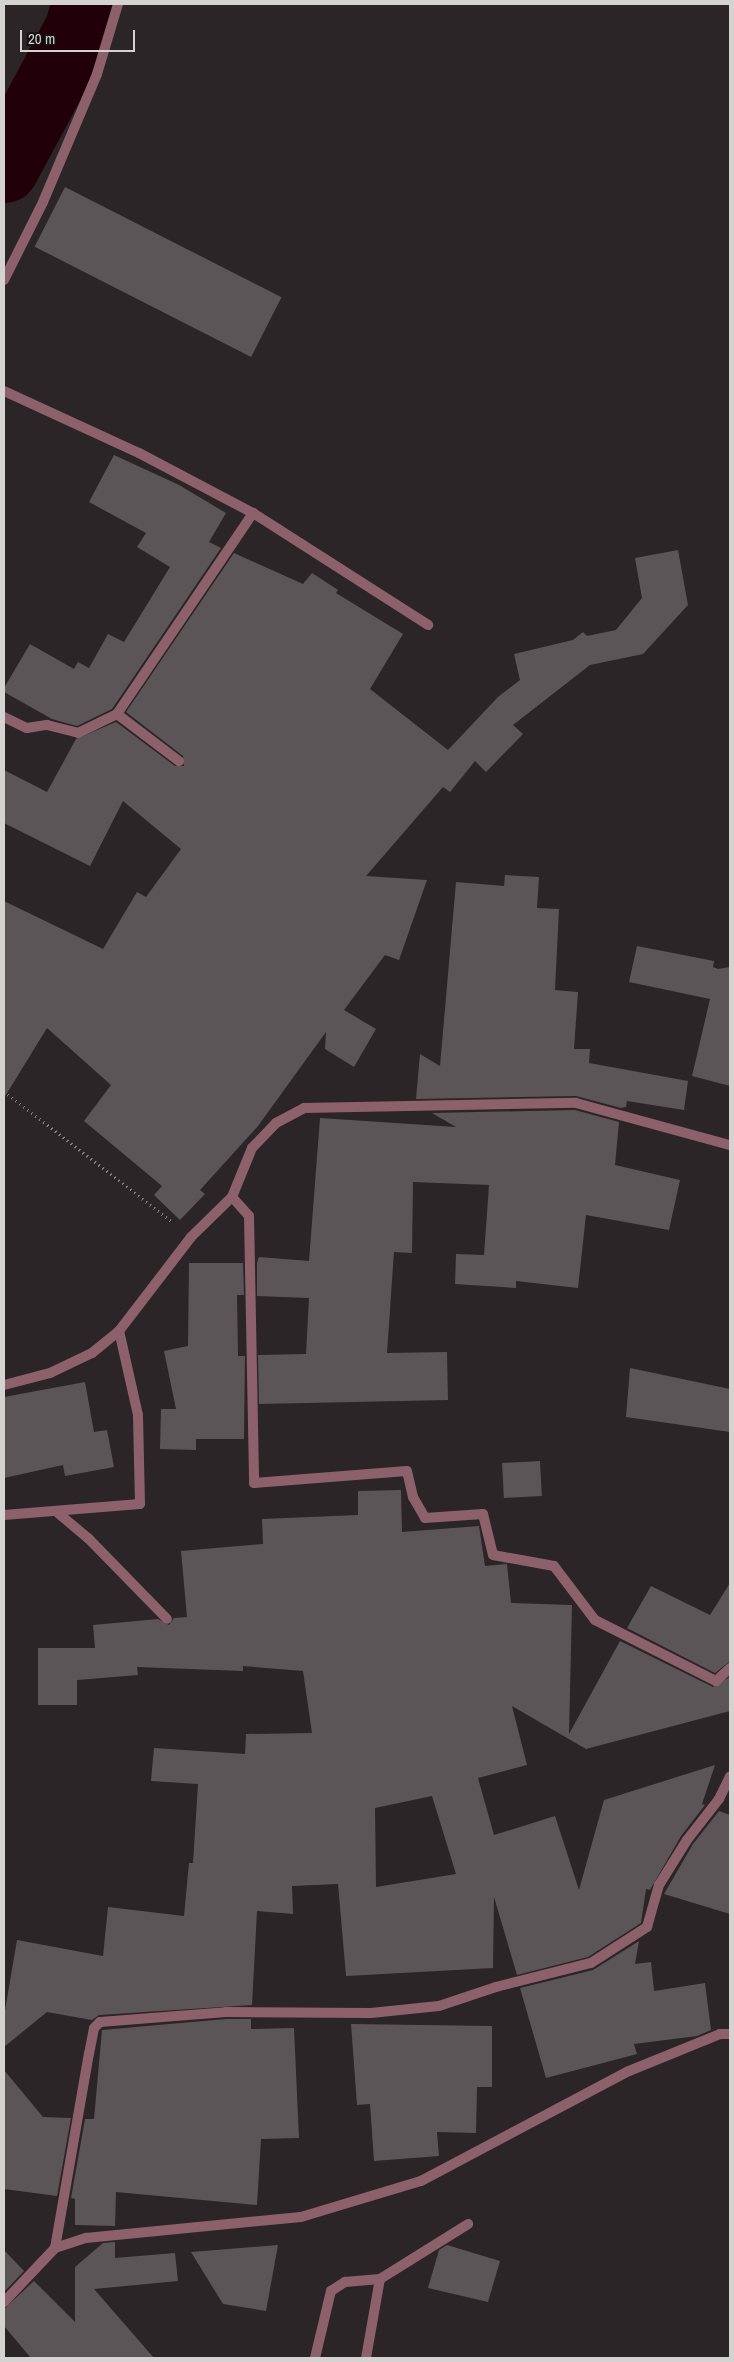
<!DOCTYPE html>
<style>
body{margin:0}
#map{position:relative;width:734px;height:2362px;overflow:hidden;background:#2b2527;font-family:"Archivo Narrow",sans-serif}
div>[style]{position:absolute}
.river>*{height:69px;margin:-34.5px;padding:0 34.5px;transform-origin:34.5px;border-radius:34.5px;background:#220009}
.building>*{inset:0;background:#5c5557;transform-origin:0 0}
.path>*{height:3px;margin-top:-1.5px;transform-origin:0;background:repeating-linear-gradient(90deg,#858182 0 1px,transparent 0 5px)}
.service>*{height:10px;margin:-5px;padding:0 5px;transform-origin:5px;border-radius:5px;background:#8c616c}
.minor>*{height:10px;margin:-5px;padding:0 5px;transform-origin:5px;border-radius:5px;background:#8c616c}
span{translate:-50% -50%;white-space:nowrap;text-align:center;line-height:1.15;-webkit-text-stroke:4.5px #120f10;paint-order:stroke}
.frame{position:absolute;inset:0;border:5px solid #d5d2d2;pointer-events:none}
.scale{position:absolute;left:20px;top:30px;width:115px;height:22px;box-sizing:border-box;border:2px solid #d5d2d2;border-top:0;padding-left:6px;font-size:15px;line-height:18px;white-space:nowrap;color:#d5d2d2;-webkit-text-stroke:4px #120f10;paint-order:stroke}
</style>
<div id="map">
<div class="river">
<i style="left:4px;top:168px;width:157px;rotate:-61.8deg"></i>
<i style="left:78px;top:30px;width:27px;rotate:-73deg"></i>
</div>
<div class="building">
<i style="left:65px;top:187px;width:243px;height:67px;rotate:27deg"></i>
<i style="clip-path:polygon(114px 455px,179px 485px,226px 513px,209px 542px,221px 548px,112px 709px,77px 726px,52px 719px,4px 692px,4px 688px,30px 644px,74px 669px,78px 662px,89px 668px,108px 634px,124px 642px,170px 567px,137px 547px,146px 533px,89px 502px)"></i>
<i style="clip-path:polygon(678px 550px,688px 605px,643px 654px,590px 665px,513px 725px,523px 734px,486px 772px,475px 761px,450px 792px,443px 787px,366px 876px,427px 880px,399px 960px,385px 955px,344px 1010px,376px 1029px,354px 1067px,325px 1049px,326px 1032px,258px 1126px,200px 1190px,205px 1194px,180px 1220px,154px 1195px,162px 1186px,84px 1121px,111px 1085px,47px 1028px,4px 1098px,4px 901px,103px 949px,137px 892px,146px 897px,181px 849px,123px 801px,90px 866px,4px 823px,4px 770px,47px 792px,76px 739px,116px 722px,175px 766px,184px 766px,183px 756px,126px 712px,234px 553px,303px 584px,312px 573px,338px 590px,336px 593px,403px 634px,370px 689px,448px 750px,498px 697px,520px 680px,514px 654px,573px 640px,583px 632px,587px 636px,616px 630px,642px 598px,635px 558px)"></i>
<i style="clip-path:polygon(505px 875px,539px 877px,537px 908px,559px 909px,555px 990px,578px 992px,574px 1049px,590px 1049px,589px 1063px,688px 1081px,684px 1110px,627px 1101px,626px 1107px,621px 1108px,576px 1096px,416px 1099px,420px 1054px,440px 1066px,456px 882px,504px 886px)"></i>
<i style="clip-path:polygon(637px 946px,714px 961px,713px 967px,718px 969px,730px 967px,730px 1086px,692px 1076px,710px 999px,629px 982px)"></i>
<i style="clip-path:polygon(575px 1110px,619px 1122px,615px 1165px,680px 1180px,669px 1230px,586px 1215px,578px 1288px,516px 1281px,516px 1288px,455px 1284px,456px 1254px,484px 1255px,489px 1185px,413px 1182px,412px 1253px,394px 1252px,387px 1353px,447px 1352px,448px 1400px,259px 1404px,258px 1355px,306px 1354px,309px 1298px,257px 1296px,257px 1263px,259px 1257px,309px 1261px,320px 1118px,456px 1127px,432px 1113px)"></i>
<i style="clip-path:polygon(189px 1263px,243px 1263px,244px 1295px,237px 1295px,238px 1356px,245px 1356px,244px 1439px,196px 1439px,196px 1450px,160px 1449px,161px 1409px,176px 1409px,164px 1351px,188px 1346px)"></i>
<i style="clip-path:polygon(630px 1368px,730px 1389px,730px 1432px,626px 1417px)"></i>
<i style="clip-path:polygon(85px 1382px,94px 1432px,107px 1430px,114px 1467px,65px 1476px,63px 1465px,4px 1478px,4px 1397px)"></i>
<i style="left:540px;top:1461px;width:35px;height:38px;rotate:87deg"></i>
<i style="clip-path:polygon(evenodd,401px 1490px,402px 1532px,479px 1526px,485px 1566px,507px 1564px,511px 1603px,572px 1605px,569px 1734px,620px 1641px,713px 1687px,730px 1677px,730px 1711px,586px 1749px,512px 1706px,527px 1765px,478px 1778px,494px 1835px,555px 1816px,579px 1890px,604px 1800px,715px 1765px,702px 1804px,705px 1805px,681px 1836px,650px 1890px,646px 1889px,641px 1923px,588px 1957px,517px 1975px,494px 1897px,493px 1968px,346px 1976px,338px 1884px,292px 1886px,293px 1914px,257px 1911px,252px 2005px,99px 2015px,92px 2020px,47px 2012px,4px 2047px,4px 2016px,17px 1940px,103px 1956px,108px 1907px,184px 1916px,189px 1863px,193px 1863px,198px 1784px,151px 1781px,154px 1748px,245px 1754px,246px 1734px,312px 1733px,303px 1671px,243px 1666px,243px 1671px,137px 1667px,138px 1675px,77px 1680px,77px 1705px,38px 1705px,38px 1648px,95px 1648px,93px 1625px,158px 1619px,169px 1625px,174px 1618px,187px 1617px,181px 1551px,263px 1544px,262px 1519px,358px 1515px,358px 1491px,401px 1490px,432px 1796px,456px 1874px,376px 1887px,375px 1808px,432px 1796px)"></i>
<i style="clip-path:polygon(730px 1583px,730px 1661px,715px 1673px,627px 1628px,651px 1586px,710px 1615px)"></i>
<i style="clip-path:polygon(719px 1811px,730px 1815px,730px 1914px,664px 1894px,693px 1844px)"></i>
<i style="clip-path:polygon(639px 1941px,635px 1964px,651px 1962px,654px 1991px,705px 1983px,711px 2030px,697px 2036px,634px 2044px,637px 2054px,546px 2078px,520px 1988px,593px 1970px)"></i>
<i style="clip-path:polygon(226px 2019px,251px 2019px,251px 2029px,294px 2028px,299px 2138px,261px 2139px,257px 2205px,116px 2192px,115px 2226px,75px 2225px,75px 2199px,71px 2198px,85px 2119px,94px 2119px,102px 2030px)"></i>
<i style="clip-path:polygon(351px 2024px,492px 2026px,492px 2087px,477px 2087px,476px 2133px,437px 2132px,439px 2156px,374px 2161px,370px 2104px,357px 2105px)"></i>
<i style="clip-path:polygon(4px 2070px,43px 2117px,71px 2118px,57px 2196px,4px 2189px)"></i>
<i style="clip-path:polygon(115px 2242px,115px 2258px,175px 2253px,178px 2281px,94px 2289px,154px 2358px,31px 2358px,4px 2326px,4px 2309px,34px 2281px,75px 2322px,75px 2267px,103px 2243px)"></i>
<i style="clip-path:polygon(278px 2245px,266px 2311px,223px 2304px,191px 2252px)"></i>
<i style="clip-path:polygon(447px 2245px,500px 2261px,488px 2302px,428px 2288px,439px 2250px)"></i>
<i style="clip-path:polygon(4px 2250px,24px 2271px,4px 2292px)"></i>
</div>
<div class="path">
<i style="left:4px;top:1091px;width:212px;rotate:37.9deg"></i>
</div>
<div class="service">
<i style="left:58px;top:1513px;width:39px;rotate:40deg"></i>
<i style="left:88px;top:1538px;width:113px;rotate:45.7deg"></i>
<i style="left:315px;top:2358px;width:69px;rotate:-76.6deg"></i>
<i style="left:331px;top:2291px;width:17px;rotate:-33deg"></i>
<i style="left:345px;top:2282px;width:35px;rotate:-5deg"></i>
<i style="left:380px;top:2279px;width:104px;rotate:-32deg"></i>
<i style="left:366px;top:2358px;width:80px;rotate:-80deg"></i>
</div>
<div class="minor">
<i style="left:4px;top:280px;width:87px;rotate:-63.4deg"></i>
<i style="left:43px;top:202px;width:139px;rotate:-67.1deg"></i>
<i style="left:97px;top:74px;width:73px;rotate:-73.3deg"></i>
<i style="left:4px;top:391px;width:149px;rotate:24.7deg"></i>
<i style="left:139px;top:453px;width:129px;rotate:27.8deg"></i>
<i style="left:117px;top:714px;width:78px;rotate:37.2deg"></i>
<i style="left:4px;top:717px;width:25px;rotate:26deg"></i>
<i style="left:27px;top:728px;width:20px;rotate:-9deg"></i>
<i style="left:47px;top:725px;width:32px;rotate:14deg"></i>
<i style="left:78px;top:733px;width:43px;rotate:-26deg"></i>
<i style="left:117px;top:714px;width:243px;rotate:-55.9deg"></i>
<i style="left:253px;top:513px;width:208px;rotate:32.6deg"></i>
<i style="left:232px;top:1197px;width:25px;rotate:48deg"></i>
<i style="left:249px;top:1216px;width:267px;rotate:88.9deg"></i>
<i style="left:254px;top:1483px;width:153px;rotate:-4.5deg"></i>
<i style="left:407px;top:1471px;width:27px;rotate:77deg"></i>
<i style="left:413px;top:1497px;width:24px;rotate:60deg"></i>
<i style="left:425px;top:1518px;width:58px;rotate:-3.9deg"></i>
<i style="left:483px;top:1514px;width:42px;rotate:76.3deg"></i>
<i style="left:493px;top:1555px;width:62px;rotate:10.2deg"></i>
<i style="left:554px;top:1566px;width:68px;rotate:52.8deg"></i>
<i style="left:595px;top:1620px;width:136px;rotate:26.8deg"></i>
<i style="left:716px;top:1681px;width:19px;rotate:-43deg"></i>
<i style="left:4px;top:1385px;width:48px;rotate:-14.6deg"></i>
<i style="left:50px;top:1373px;width:47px;rotate:-25.5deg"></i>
<i style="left:92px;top:1353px;width:35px;rotate:-39deg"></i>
<i style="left:119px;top:1331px;width:118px;rotate:-52.5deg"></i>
<i style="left:191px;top:1237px;width:57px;rotate:-44.3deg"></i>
<i style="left:232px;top:1197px;width:53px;rotate:-67.8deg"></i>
<i style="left:252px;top:1148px;width:35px;rotate:-46deg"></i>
<i style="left:276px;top:1123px;width:32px;rotate:-28deg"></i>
<i style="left:304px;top:1108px;width:272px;rotate:-1.1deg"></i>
<i style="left:576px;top:1103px;width:160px;rotate:15.3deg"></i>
<i style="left:4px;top:1515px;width:136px;rotate:-4.6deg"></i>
<i style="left:140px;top:1504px;width:89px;rotate:-91.3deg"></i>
<i style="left:138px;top:1415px;width:86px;rotate:-102.7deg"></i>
<i style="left:55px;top:2248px;width:197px;rotate:-80.1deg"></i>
<i style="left:89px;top:2054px;width:26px;rotate:-79deg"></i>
<i style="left:94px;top:2028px;width:8px;rotate:-45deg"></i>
<i style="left:100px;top:2022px;width:126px;rotate:-4.5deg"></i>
<i style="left:226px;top:2012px;width:145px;rotate:0.4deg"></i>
<i style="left:371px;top:2013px;width:68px;rotate:-5.9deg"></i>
<i style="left:439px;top:2006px;width:60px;rotate:-18.4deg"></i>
<i style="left:496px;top:1987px;width:98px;rotate:-14.2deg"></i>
<i style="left:591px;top:1963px;width:67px;rotate:-32.7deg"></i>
<i style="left:647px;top:1927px;width:44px;rotate:-74.1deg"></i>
<i style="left:659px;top:1885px;width:53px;rotate:-58.1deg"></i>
<i style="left:687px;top:1840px;width:52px;rotate:-52deg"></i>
<i style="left:719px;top:1799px;width:25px;rotate:-64deg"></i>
<i style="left:4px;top:2302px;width:74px;rotate:-46.6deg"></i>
<i style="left:55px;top:2248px;width:33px;rotate:-18deg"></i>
<i style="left:86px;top:2238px;width:216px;rotate:-5.6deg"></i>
<i style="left:301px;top:2217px;width:125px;rotate:-16.7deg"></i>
<i style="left:421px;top:2181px;width:235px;rotate:-27.9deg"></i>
<i style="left:629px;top:2071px;width:98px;rotate:-22.1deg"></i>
<i style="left:720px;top:2034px;width:10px"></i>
</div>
<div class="frame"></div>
<div class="scale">20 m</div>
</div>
